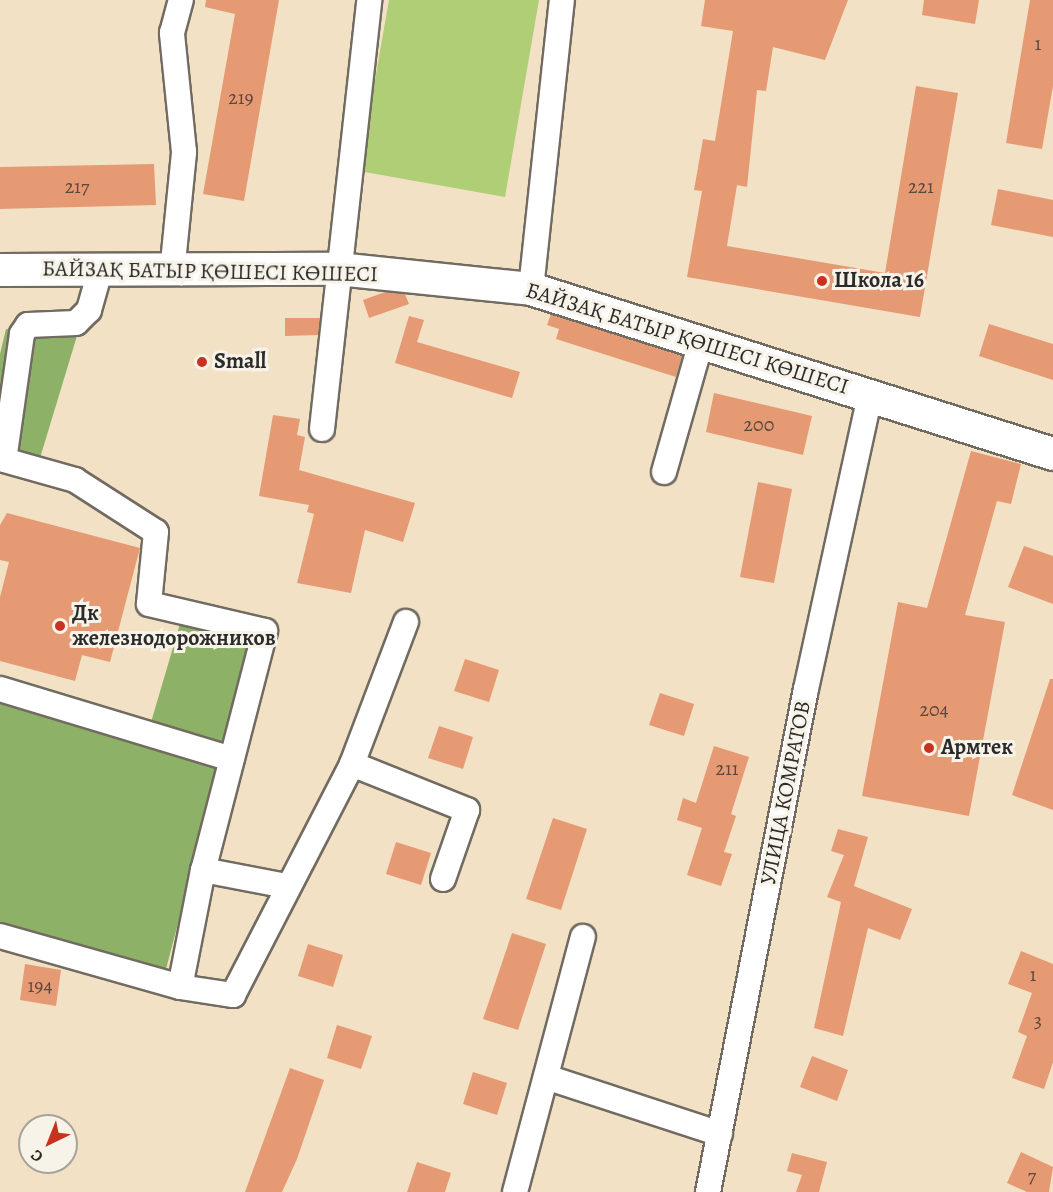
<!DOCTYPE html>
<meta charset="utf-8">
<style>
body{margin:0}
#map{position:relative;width:1053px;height:1192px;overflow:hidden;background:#f2e1c5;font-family:Alegreya,serif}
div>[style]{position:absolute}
.green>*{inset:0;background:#b0ce76}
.forest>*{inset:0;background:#8cb167}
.building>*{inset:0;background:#e59a74}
.roads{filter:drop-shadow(2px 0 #716b61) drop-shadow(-2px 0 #716b61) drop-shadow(0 2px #716b61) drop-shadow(0 -2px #716b61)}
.minor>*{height:24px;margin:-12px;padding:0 12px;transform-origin:12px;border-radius:12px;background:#fff}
.major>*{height:32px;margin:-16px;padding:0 16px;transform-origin:16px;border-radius:16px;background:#fff}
.dots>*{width:16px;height:16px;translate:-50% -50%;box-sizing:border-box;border:3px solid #f7f3e8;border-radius:50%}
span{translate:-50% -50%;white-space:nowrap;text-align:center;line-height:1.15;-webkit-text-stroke:6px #f7f3e8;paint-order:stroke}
.number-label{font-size:20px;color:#5a473d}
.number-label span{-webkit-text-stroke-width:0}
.street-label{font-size:22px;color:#2b2b2b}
.poi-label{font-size:22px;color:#2b2b2b;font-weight:700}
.left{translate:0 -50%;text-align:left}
.north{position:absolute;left:18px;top:1114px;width:60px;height:60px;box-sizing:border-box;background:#f7f3e8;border:2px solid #a5a39c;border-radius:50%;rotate:223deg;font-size:16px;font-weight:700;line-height:24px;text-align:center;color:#2b2b2b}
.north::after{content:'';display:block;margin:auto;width:21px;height:27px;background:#c8321e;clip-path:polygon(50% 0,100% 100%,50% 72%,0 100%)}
</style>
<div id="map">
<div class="green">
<div style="clip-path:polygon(389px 0,539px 0,505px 197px,359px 171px)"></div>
</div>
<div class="forest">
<div style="clip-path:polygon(80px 326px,33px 481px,0 471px,0 354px,6px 329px)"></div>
<div style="clip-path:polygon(182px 617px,253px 638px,165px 973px,0 926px,0 683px,149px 729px)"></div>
</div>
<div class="building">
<div style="clip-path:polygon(206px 0,279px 0,244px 201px,203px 194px,235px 14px,205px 7px)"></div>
<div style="clip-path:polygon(705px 0,848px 0,825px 60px,773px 47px,766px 91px,757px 90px,747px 187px,737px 185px,727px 246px,885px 273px,916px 86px,958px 93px,920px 317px,687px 277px,702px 191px,694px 190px,703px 139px,715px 141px,733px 31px,701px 26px)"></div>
<div style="clip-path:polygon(924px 0,979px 0,975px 24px,922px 15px)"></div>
<div style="clip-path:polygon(1030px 0,1053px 0,1053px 86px,1042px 149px,1006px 143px)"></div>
<div style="clip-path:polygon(154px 164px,156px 205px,0 209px,0 167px)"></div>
<div style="clip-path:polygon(998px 189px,1053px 200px,1053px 237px,991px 225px)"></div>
<div style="clip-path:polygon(385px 292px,405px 294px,409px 304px,369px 318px,363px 300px)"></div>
<div style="clip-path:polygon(551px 314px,682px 356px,676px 377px,556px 339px,559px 329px,547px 325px)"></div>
<div style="clip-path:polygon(409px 316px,424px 320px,417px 342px,520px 372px,512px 398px,395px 363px)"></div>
<div style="clip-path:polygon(285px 318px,320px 318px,318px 335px,285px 336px)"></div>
<div style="clip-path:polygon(989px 324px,1053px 344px,1053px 380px,979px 356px)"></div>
<div style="clip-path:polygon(714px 393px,812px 416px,803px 455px,706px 432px)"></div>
<div style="clip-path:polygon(273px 415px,300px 419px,297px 435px,305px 437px,299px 470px,415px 503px,403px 542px,365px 530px,351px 593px,297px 583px,314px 514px,307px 512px,309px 505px,259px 496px)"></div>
<div style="clip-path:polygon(971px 451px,1021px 464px,1011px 504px,997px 501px,965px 615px,1005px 622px,969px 816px,862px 796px,898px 602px,927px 608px)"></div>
<div style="clip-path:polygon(758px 482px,792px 489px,774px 583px,740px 577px)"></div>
<div style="clip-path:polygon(7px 513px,140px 548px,110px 662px,82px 655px,75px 681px,0 661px,0 597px,9px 562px,0 560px,0 525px)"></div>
<div style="clip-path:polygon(1024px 546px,1053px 556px,1053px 604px,1008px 587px)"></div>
<div style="clip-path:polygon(465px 659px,499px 670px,489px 702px,454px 691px)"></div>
<div style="clip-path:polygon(1050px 679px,1053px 679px,1053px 810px,1012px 795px)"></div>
<div style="clip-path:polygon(660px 693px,694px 704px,684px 736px,649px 725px)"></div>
<div style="clip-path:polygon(439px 726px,473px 737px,463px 769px,428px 758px)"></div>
<div style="clip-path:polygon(714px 746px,749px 757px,731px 814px,736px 816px,724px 852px,732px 854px,721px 886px,687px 875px,702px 828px,677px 820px,683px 798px,696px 803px)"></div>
<div style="clip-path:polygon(553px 818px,587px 829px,561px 910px,526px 899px)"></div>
<div style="clip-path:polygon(838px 829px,868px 837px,854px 886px,912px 909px,900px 940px,868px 928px,843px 1036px,814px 1028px,841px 902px,827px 897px,844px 855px,831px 851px)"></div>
<div style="clip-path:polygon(396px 842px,431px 853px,421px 885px,386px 874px)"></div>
<div style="clip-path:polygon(512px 933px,546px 944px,518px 1030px,483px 1019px)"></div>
<div style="clip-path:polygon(308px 944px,343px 955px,333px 987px,298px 976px)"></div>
<div style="clip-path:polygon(1021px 951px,1053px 964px,1053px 1062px,1044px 1089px,1012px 1078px,1027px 1036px,1018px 1032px,1032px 993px,1008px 984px)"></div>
<div style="clip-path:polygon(25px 964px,61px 970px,56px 1006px,20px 1000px)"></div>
<div style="clip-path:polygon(337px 1025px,372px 1036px,361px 1069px,327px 1058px)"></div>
<div style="clip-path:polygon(812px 1056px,848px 1070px,837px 1101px,800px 1087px)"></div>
<div style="clip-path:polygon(290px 1068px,324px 1080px,297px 1159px,282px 1192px,245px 1192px)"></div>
<div style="clip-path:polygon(473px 1072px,507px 1083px,497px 1115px,463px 1104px)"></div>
<div style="clip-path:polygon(1021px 1152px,1053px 1167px,1049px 1192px,1027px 1192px,1007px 1183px)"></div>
<div style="clip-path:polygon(792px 1153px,827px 1162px,819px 1192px,796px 1192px,802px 1175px,787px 1171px)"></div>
<div style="clip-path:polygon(417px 1162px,451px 1173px,445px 1192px,407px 1192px)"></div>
</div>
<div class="roads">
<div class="minor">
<div style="left:100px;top:271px;width:41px;rotate:105.8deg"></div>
<div style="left:89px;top:310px;width:18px;rotate:135deg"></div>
<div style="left:76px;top:323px;width:48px;rotate:177.6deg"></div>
<div style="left:28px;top:325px;width:11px;rotate:124deg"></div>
<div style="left:22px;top:334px;width:127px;rotate:98.1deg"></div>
<div style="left:4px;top:460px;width:74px;rotate:15.7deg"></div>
<div style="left:75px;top:480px;width:96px;rotate:32.7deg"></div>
<div style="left:156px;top:532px;width:72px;rotate:95.6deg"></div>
<div style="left:149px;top:604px;width:119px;rotate:13.1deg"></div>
<div style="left:265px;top:631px;width:247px;rotate:104.5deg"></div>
<div style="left:203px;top:870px;width:119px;rotate:101.1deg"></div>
<div style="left:172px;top:273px;width:122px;rotate:-84.3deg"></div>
<div style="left:184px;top:152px;width:120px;rotate:-95.8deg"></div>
<div style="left:172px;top:33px;width:34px;rotate:-75deg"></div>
<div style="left:531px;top:289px;width:291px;rotate:-83.9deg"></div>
<div style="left:322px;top:429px;width:432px;rotate:-83.7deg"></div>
<div style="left:664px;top:472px;width:135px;rotate:-74.1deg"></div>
<div style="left:0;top:689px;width:242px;rotate:16.8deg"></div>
<div style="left:352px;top:764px;width:124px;rotate:21.8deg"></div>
<div style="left:467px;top:810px;width:73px;rotate:109.2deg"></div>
<div style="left:203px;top:870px;width:85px;rotate:10.9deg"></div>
<div style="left:0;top:936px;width:187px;rotate:15.8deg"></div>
<div style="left:180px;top:987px;width:54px;rotate:8.6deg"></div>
<div style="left:233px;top:995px;width:260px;rotate:-62.7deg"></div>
<div style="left:352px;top:764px;width:152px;rotate:-69.2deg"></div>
<div style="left:546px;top:1077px;width:183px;rotate:18.1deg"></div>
<div style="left:515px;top:1192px;width:264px;rotate:-75.1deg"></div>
<div style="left:708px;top:1192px;width:512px;rotate:-78.98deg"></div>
<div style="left:806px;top:689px;width:301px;rotate:-77.7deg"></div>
</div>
<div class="major">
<div style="left:0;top:270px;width:338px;rotate:-0.2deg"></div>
<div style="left:338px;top:269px;width:194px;rotate:5.9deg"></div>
<div style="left:531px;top:289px;width:547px;rotate:17.54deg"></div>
</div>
</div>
<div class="dots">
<div style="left:822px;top:281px;background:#c8321e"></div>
<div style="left:202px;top:362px;background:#c8321e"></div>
<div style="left:60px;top:626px;background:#c8321e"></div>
<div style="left:929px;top:748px;background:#c8321e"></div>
</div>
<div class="number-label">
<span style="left:1038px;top:43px">1</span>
<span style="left:241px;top:97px">219</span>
<span style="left:77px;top:186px">217</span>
<span style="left:921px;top:186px">221</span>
<span style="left:759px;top:424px">200</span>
<span style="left:934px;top:709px">204</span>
<span style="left:727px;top:768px">211</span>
<span style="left:1033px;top:974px">1</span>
<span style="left:40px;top:985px">194</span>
<span style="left:1038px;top:1020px">3</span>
<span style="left:1032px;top:1175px">7</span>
</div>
<div class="street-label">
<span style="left:210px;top:272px;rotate:1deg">БАЙЗАҚ БАТЫР ҚӨШЕСІ КӨШЕСІ</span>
<span style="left:687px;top:339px;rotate:17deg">БАЙЗАҚ БАТЫР ҚӨШЕСІ КӨШЕСІ</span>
<span style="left:786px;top:793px;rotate:-79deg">УЛИЦА КОМРАТОВ</span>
</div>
<div class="poi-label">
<span class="left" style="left:834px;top:281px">Школа 16</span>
<span class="left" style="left:214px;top:362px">Small</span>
<span class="left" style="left:72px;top:626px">Дк<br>железнодорожников</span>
<span class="left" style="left:941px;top:748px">Армтек</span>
</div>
<div class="north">С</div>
</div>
